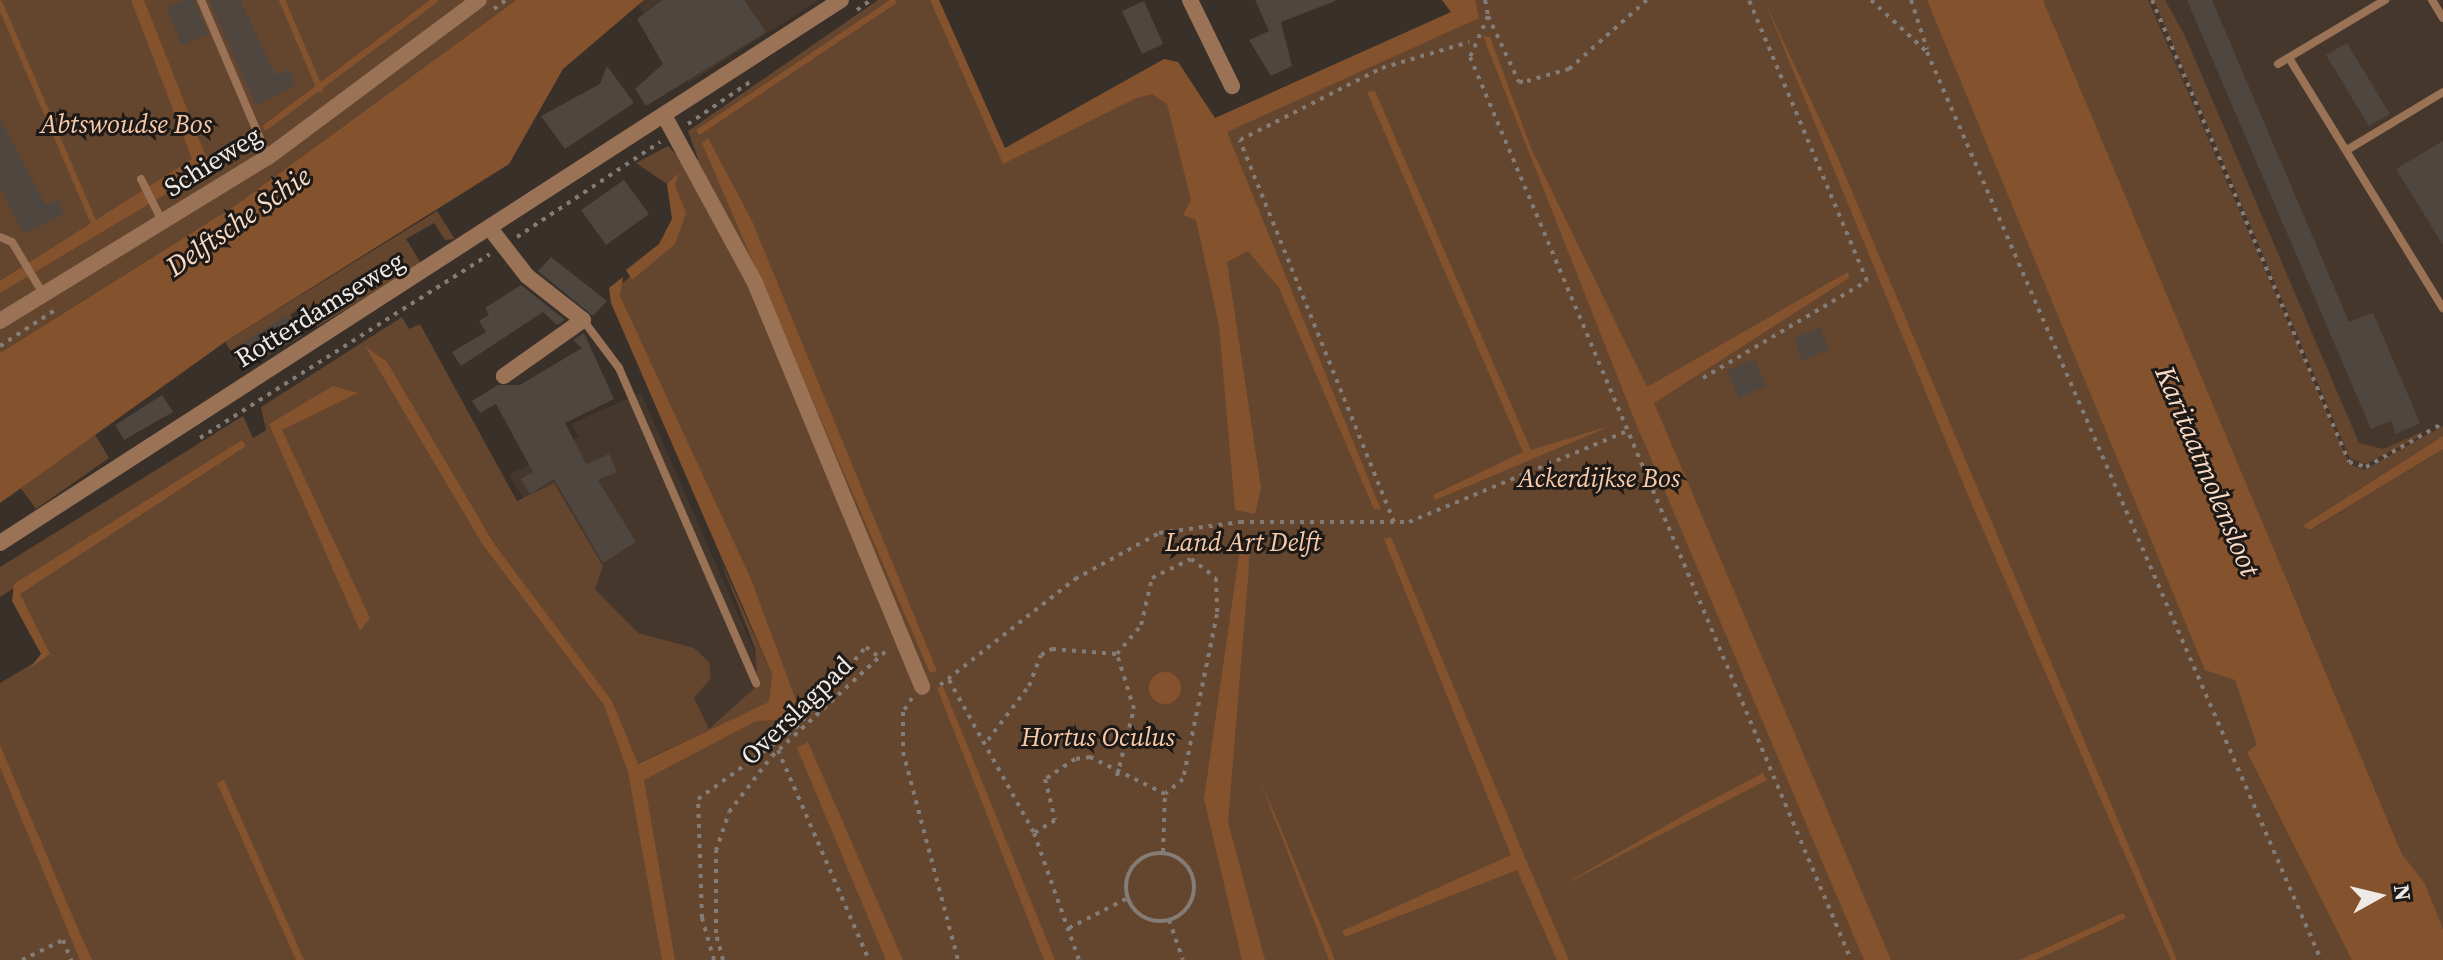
<!DOCTYPE html>
<style>
body{margin:0}
#map{position:relative;width:2443px;height:960px;overflow:hidden;background:#393029;font-family:"Source Serif 4",serif}
div>[style]{position:absolute}
.built>*{inset:0;background:#46372d}
.green>*{inset:0;background:#64452e}
.water>*{inset:0;background:#84532e}
.round{border-radius:50%}
.stream>*{height:6px;margin:-3px;padding:0 3px;transform-origin:3px;border-radius:3px;background:#84532e}
.building>*{inset:0;background:#4f463f}
.path>*{height:4px;margin-top:-2px;transform-origin:0;background:repeating-linear-gradient(90deg,#847c76 0 4px,transparent 0 10px)}
.path>.ring{margin:-2px;padding:0;box-sizing:content-box;background:none;border:4px solid #847c76;border-radius:50%}
.service>*{height:8px;margin:-4px;padding:0 4px;transform-origin:4px;border-radius:4px;background:#9a7256}
.minor>*{height:16px;margin:-8px;padding:0 8px;transform-origin:8px;border-radius:8px;background:#9a7256}
.tertiary>*{height:16px;margin:-8px;padding:0 8px;transform-origin:8px;border-radius:8px;background:#9a7256}
span{translate:-50% -50%;white-space:nowrap;text-align:center;line-height:1.15;-webkit-text-stroke:6px #1d1916;paint-order:stroke}
.park-label{font-size:26px;color:#f8caaa;font-style:italic}
.street-label{font-size:26px;color:#f0eae6}
.water-label{font-size:28px;color:#fadbc6;font-style:italic}
.north{position:absolute;left:2339px;top:856px;width:80px;height:80px;-webkit-text-stroke:6px #1d1916;paint-order:stroke;rotate:82deg;font-size:22px;font-weight:700;line-height:32px;text-align:center;color:#f0eae6}
.north::after{content:'';display:block;margin:auto;width:28px;height:36px;background:#f0eae6;clip-path:polygon(50% 0,100% 100%,50% 72%,0 100%)}
</style>
<div id="map">
<div class="built">
<div style="clip-path:polygon(644px 0,819px 0,689px 83px,638px 4px)"></div>
<div style="clip-path:polygon(2006px 0,2443px 0,2443px 480px,2258px 595px)"></div>
<div style="clip-path:polygon(641px 393px,769px 685px,750px 704px,677px 745px,509px 475px,579px 437px,571px 424px)"></div>
</div>
<div class="green">
<div style="clip-path:polygon(0 0,516px 0,236px 205px,0 353px)"></div>
<div style="clip-path:polygon(878px 0,934px 0,1004px 155px,1163px 80px,1200px 128px,1470px 13px,1465px 0,1948px 0,2361px 960px,0 960px,0 683px,44px 657px,16px 588px,244px 443px,0 597px,0 567px,243px 416px,253px 438px,266px 430px,261px 407px,402px 317px,409px 329px,420px 324px,517px 501px,554px 483px,603px 566px,595px 589px,638px 633px,694px 648px,709px 662px,711px 678px,694px 698px,709px 729px,758px 685px,755px 648px,719px 557px,772px 674px,770px 702px,637px 764px,612px 701px,493px 542px,381px 361px,488px 545px,607px 703px,637px 772px,784px 703px,615px 289px,659px 253px,678px 217px,671px 184px,679px 174px,667px 184px,636px 163px,668px 146px,689px 168px,698px 159px,688px 131px)"></div>
<div style="clip-path:polygon(2043px 0,2148px 0,2349px 464px,2364px 470px,2443px 426px,2443px 436px,2302px 526px,2311px 530px,2443px 449px,2443px 929px,2402px 854px)"></div>
<div style="clip-path:polygon(2154px 0,2165px 0,2185px 36px,2359px 443px,2383px 449px,2424px 431px,2417px 438px,2365px 464px,2350px 458px)"></div>
<div style="clip-path:polygon(437px 211px,455px 239px,445px 240px,434px 223px,406px 239px,421px 263px,317px 327px,304px 305px,290px 315px,302px 336px,243px 369px,225px 342px)"></div>
<div style="clip-path:polygon(94px 433px,109px 458px,36px 509px,19px 486px)"></div>
</div>
<div class="water">
<div style="clip-path:polygon(131px 0,144px 0,206px 157px,254px 131px,256px 140px,0 293px,0 281px,192px 159px)"></div>
<div style="clip-path:polygon(516px 0,644px 0,563px 69px,509px 164px,225px 342px,0 503px,0 353px,236px 205px)"></div>
<div style="clip-path:polygon(930px 0,939px 0,1005px 148px,1164px 59px,1178px 62px,1215px 118px,1451px 12px,1442px 0,1475px 0,1479px 18px,1227px 132px,1381px 510px,1374px 509px,1279px 288px,1248px 251px,1227px 262px,1261px 488px,1255px 514px,1235px 510px,1219px 325px,1196px 220px,1183px 215px,1191px 200px,1167px 104px,1152px 94px,1137px 98px,1003px 164px)"></div>
<div style="clip-path:polygon(1764px 0,1837px 156px,2177px 960px,2171px 960px,1970px 500px)"></div>
<div style="clip-path:polygon(1927px 0,2043px 0,2402px 854px,2425px 884px,2443px 929px,2443px 960px,2352px 960px,2247px 752px,2257px 745px,2235px 680px,2205px 670px)"></div>
<div style="clip-path:polygon(1483px 36px,1490px 37px,1531px 148px,1647px 387px,1848px 272px,1849px 278px,1654px 403px,1891px 960px,1864px 960px,1635px 421px)"></div>
<div style="clip-path:polygon(1375px 91px,1531px 450px,1613px 425px,1435px 500px,1433px 495px,1523px 452px,1367px 92px)"></div>
<div style="clip-path:polygon(708px 138px,752px 221px,937px 671px,930px 673px,702px 143px)"></div>
<div style="clip-path:polygon(679px 173px,675px 185px,686px 213px,675px 244px,632px 280px,626px 270px,659px 244px,672px 219px,667px 184px)"></div>
<div style="clip-path:polygon(623px 277px,620px 296px,751px 579px,798px 706px,790px 719px,756px 721px,644px 780px,675px 960px,662px 960px,628px 772px,604px 705px,483px 545px,365px 346px,387px 362px,493px 542px,612px 701px,638px 764px,769px 702px,772px 674px,611px 303px,609px 288px)"></div>
<div style="clip-path:polygon(333px 386px,358px 393px,282px 430px,370px 618px,360px 631px,269px 424px)"></div>
<div style="clip-path:polygon(2443px 436px,2443px 449px,2310px 530px,2302px 526px)"></div>
<div style="clip-path:polygon(242px 440px,246px 446px,20px 594px,50px 654px,29px 669px,41px 654px,12px 601px,14px 584px)"></div>
<div style="clip-path:polygon(1242px 534px,1250px 541px,1249px 566px,1228px 822px,1265px 960px,1242px 960px,1204px 799px)"></div>
<div style="clip-path:polygon(1391px 537px,1524px 855px,1569px 960px,1557px 960px,1517px 870px,1345px 937px,1342px 931px,1511px 855px,1384px 539px)"></div>
<div class="round" style="left:1149px;top:672px;width:32px;height:32px"></div>
<div style="clip-path:polygon(943px 686px,1055px 960px,1044px 960px,937px 688px)"></div>
<div style="clip-path:polygon(808px 742px,903px 960px,886px 960px,797px 748px)"></div>
<div style="clip-path:polygon(0 745px,75px 922px,92px 960px,80px 960px,0 767px)"></div>
<div style="clip-path:polygon(1763px 773px,1767px 780px,1561px 886px,1691px 811px)"></div>
<div style="clip-path:polygon(1259px 778px,1279px 824px,1335px 960px,1329px 960px)"></div>
<div style="clip-path:polygon(224px 780px,304px 960px,296px 960px,217px 783px)"></div>
<div style="clip-path:polygon(2123px 913px,2126px 918px,2036px 960px,2020px 960px)"></div>
</div>
<div class="stream">
<div style="left:282px;top:0;width:97px;rotate:66.9deg"></div>
<div style="left:0;top:4px;width:244px;rotate:66.8deg"></div>
<div style="left:266px;top:127px;width:211px;rotate:-36.9deg"></div>
<div style="left:700px;top:131px;width:232px;rotate:-33.8deg"></div>
</div>
<div class="building">
<div style="clip-path:polygon(183px 0,194px 0,208px 34px,182px 45px,166px 8px)"></div>
<div style="clip-path:polygon(209px 0,240px 0,276px 75px,289px 69px,296px 85px,256px 105px)"></div>
<div style="clip-path:polygon(663px 0,744px 0,766px 32px,646px 106px,635px 89px,663px 64px,637px 19px)"></div>
<div style="clip-path:polygon(1255px 0,1335px 0,1335px 1px,1281px 22px,1292px 66px,1271px 76px,1249px 40px,1269px 31px)"></div>
<div style="clip-path:polygon(2187px 0,2212px 0,2349px 322px,2373px 313px,2420px 423px,2396px 434px,2391px 421px,2371px 429px)"></div>
<div style="clip-path:polygon(1144px 1px,1163px 44px,1142px 54px,1122px 11px)"></div>
<div style="clip-path:polygon(2347px 43px,2390px 114px,2369px 126px,2326px 55px)"></div>
<div style="clip-path:polygon(607px 66px,634px 103px,565px 149px,541px 116px,600px 84px)"></div>
<div style="clip-path:polygon(0 119px,46px 205px,58px 200px,64px 214px,24px 234px,0 187px)"></div>
<div style="clip-path:polygon(2443px 141px,2443px 245px,2396px 169px)"></div>
<div style="clip-path:polygon(624px 180px,649px 214px,606px 245px,581px 210px)"></div>
<div style="clip-path:polygon(551px 257px,607px 301px,593px 316px,538px 271px)"></div>
<div style="clip-path:polygon(521px 285px,565px 320px,557px 325px,543px 312px,461px 366px,452px 352px,486px 332px,479px 321px,489px 315px,485px 308px)"></div>
<div style="clip-path:polygon(287px 315px,296px 330px,251px 362px,240px 345px)"></div>
<div style="clip-path:polygon(1820px 327px,1829px 349px,1803px 361px,1794px 339px)"></div>
<div style="clip-path:polygon(584px 333px,614px 399px,565px 423px,586px 464px,609px 454px,617px 472px,598px 480px,636px 542px,603px 563px,554px 479px,530px 494px,521px 479px,533px 472px,496px 404px,480px 413px,472px 401px,498px 385px,520px 385px,582px 348px,573px 340px)"></div>
<div style="clip-path:polygon(1755px 359px,1766px 386px,1739px 398px,1727px 371px)"></div>
<div style="clip-path:polygon(162px 395px,173px 412px,124px 440px,115px 425px)"></div>
</div>
<div class="path">
<div style="left:1485px;top:0;width:16px;rotate:79deg"></div>
<div style="left:1488px;top:16px;width:45px;rotate:113.7deg"></div>
<div style="left:1470px;top:57px;width:980px;rotate:67.12deg"></div>
<div style="left:1871px;top:0;width:76px;rotate:42.9deg"></div>
<div style="left:1927px;top:52px;width:990px;rotate:66.54deg"></div>
<div style="left:1911px;top:0;width:52px;rotate:71.9deg"></div>
<div style="left:2152px;top:0;width:502px;rotate:66.91deg"></div>
<div style="left:2349px;top:462px;width:18px;rotate:16deg"></div>
<div style="left:2366px;top:467px;width:89px;rotate:-29.7deg"></div>
<div style="left:494px;top:9px;width:15px;rotate:-37deg"></div>
<div style="left:857px;top:10px;width:17px;rotate:-36deg"></div>
<div style="left:1488px;top:16px;width:73px;rotate:64.8deg"></div>
<div style="left:1519px;top:82px;width:8px;rotate:-7deg"></div>
<div style="left:1527px;top:81px;width:44px;rotate:-15.9deg"></div>
<div style="left:1569px;top:69px;width:104px;rotate:-41.5deg"></div>
<div style="left:688px;top:124px;width:75px;rotate:-34.1deg"></div>
<div style="left:517px;top:237px;width:172px;rotate:-33.6deg"></div>
<div style="left:0;top:346px;width:66px;rotate:-33.2deg"></div>
<div style="left:1703px;top:378px;width:191px;rotate:-30.6deg"></div>
<div style="left:1867px;top:281px;width:305px;rotate:-112.8deg"></div>
<div style="left:200px;top:438px;width:343px;rotate:-32.4deg"></div>
<div style="left:1394px;top:522px;width:412px;rotate:-112deg"></div>
<div style="left:1240px;top:140px;width:159px;rotate:-26.9deg"></div>
<div style="left:1382px;top:68px;width:91px;rotate:-16.6deg"></div>
<div style="left:949px;top:680px;width:175px;rotate:60.9deg"></div>
<div style="left:1034px;top:833px;width:135px;rotate:70.5deg"></div>
<div style="left:940px;top:685px;width:172px;rotate:-38.1deg"></div>
<div style="left:1075px;top:579px;width:96px;rotate:-28.7deg"></div>
<div style="left:1159px;top:533px;width:82px;rotate:-7.7deg"></div>
<div style="left:1240px;top:522px;width:169px"></div>
<div style="left:1409px;top:522px;width:237px;rotate:-22.6deg"></div>
<div style="left:912px;top:698px;width:17px;rotate:123deg"></div>
<div style="left:903px;top:712px;width:40px;rotate:90deg"></div>
<div style="left:903px;top:752px;width:215px;rotate:75.2deg"></div>
<div style="left:988px;top:740px;width:68px;rotate:-52.8deg"></div>
<div style="left:1029px;top:686px;width:33px;rotate:-69deg"></div>
<div style="left:1041px;top:655px;width:13px;rotate:-29deg"></div>
<div style="left:1052px;top:649px;width:65px;rotate:4.4deg"></div>
<div style="left:1117px;top:654px;width:38px;rotate:-50deg"></div>
<div style="left:1141px;top:625px;width:48px;rotate:-76.8deg"></div>
<div style="left:1152px;top:578px;width:43px;rotate:-26deg"></div>
<div style="left:1191px;top:559px;width:31px;rotate:37deg"></div>
<div style="left:1216px;top:578px;width:36px;rotate:88deg"></div>
<div style="left:1217px;top:614px;width:168px;rotate:101.6deg"></div>
<div style="left:1183px;top:779px;width:23px;rotate:140deg"></div>
<div style="left:1165px;top:794px;width:84px;rotate:-153.7deg"></div>
<div style="left:1090px;top:757px;width:15px;rotate:172deg"></div>
<div style="left:1075px;top:759px;width:36px;rotate:146deg"></div>
<div style="left:1045px;top:779px;width:42px;rotate:76.3deg"></div>
<div style="left:1055px;top:820px;width:25px;rotate:148deg"></div>
<div style="left:778px;top:750px;width:229px;rotate:66.6deg"></div>
<div style="left:1117px;top:776px;width:69px;rotate:-75.8deg"></div>
<div style="left:1134px;top:709px;width:58px;rotate:-107.2deg"></div>
<div style="left:1163px;top:852px;width:57px;rotate:-88deg"></div>
<div class="ring" style="left:1126px;top:853px;width:64px;height:64px"></div>
<div style="left:1169px;top:920px;width:42px;rotate:70.7deg"></div>
<div style="left:1069px;top:928px;width:66px;rotate:-27deg"></div>
<div style="left:22px;top:960px;width:46px;rotate:-26deg"></div>
<div style="left:63px;top:940px;width:22px;rotate:68deg"></div>
<div style="left:714px;top:960px;width:44px;rotate:-105.9deg"></div>
<div style="left:702px;top:918px;width:119px;rotate:-91.9deg"></div>
<div style="left:698px;top:799px;width:121px;rotate:-35.9deg"></div>
<div style="left:796px;top:728px;width:107px;rotate:-49.2deg"></div>
<div style="left:866px;top:647px;width:16px;rotate:38deg"></div>
<div style="left:723px;top:960px;width:28px;rotate:-105deg"></div>
<div style="left:716px;top:933px;width:82px;rotate:-90deg"></div>
<div style="left:716px;top:851px;width:41px;rotate:-71.6deg"></div>
<div style="left:729px;top:812px;width:71px;rotate:-52.5deg"></div>
<div style="left:772px;top:756px;width:159px;rotate:-42.7deg"></div>
</div>
<div class="service">
<div style="left:201px;top:0;width:171px;rotate:66.9deg"></div>
<div style="left:2432px;top:0;width:21px;rotate:59deg"></div>
<div style="left:2289px;top:58px;width:294px;rotate:58.4deg"></div>
<div style="left:2278px;top:64px;width:125px;rotate:-30.9deg"></div>
<div style="left:2347px;top:150px;width:112px;rotate:-31.1deg"></div>
<div style="left:141px;top:179px;width:47px;rotate:63.4deg"></div>
<div style="left:0;top:237px;width:13px;rotate:23deg"></div>
<div style="left:12px;top:242px;width:58px;rotate:59deg"></div>
<div style="left:583px;top:320px;width:60px;rotate:53.1deg"></div>
<div style="left:619px;top:368px;width:344px;rotate:66.5deg"></div>
</div>
<div class="minor">
<div style="left:1190px;top:0;width:96px;rotate:64deg"></div>
<div style="left:665px;top:117px;width:189px;rotate:61.5deg"></div>
<div style="left:755px;top:283px;width:437px;rotate:67.5deg"></div>
<div style="left:492px;top:231px;width:57px;rotate:52.1deg"></div>
<div style="left:527px;top:276px;width:71px;rotate:38.2deg"></div>
<div style="left:583px;top:320px;width:97px;rotate:144.7deg"></div>
<div style="left:0;top:321px;width:314px;rotate:-31.5deg"></div>
<div style="left:268px;top:157px;width:263px;rotate:-36.7deg"></div>
</div>
<div class="tertiary">
<div style="left:0;top:543px;width:1001px;rotate:-32.85deg"></div>
</div>
<div class="park-label">
<span style="left:126px;top:125px">Abtswoudse Bos</span>
<span style="left:1599px;top:479px">Ackerdijkse Bos</span>
<span style="left:1243px;top:543px">Land Art Delft</span>
<span style="left:1098px;top:738px">Hortus Oculus</span>
</div>
<div class="street-label">
<span style="left:213px;top:162px;rotate:-32deg">Schieweg</span>
<span style="left:320px;top:310px;rotate:-32deg">Rotterdamseweg</span>
<span style="left:797px;top:711px;rotate:-44deg">Overslagpad</span>
</div>
<div class="water-label">
<span style="left:238px;top:221px;rotate:-35deg">Delftsche Schie</span>
<span style="left:2208px;top:471px;rotate:67deg">Karitaatmolensloot</span>
</div>
<div class="north">N</div>
</div>
